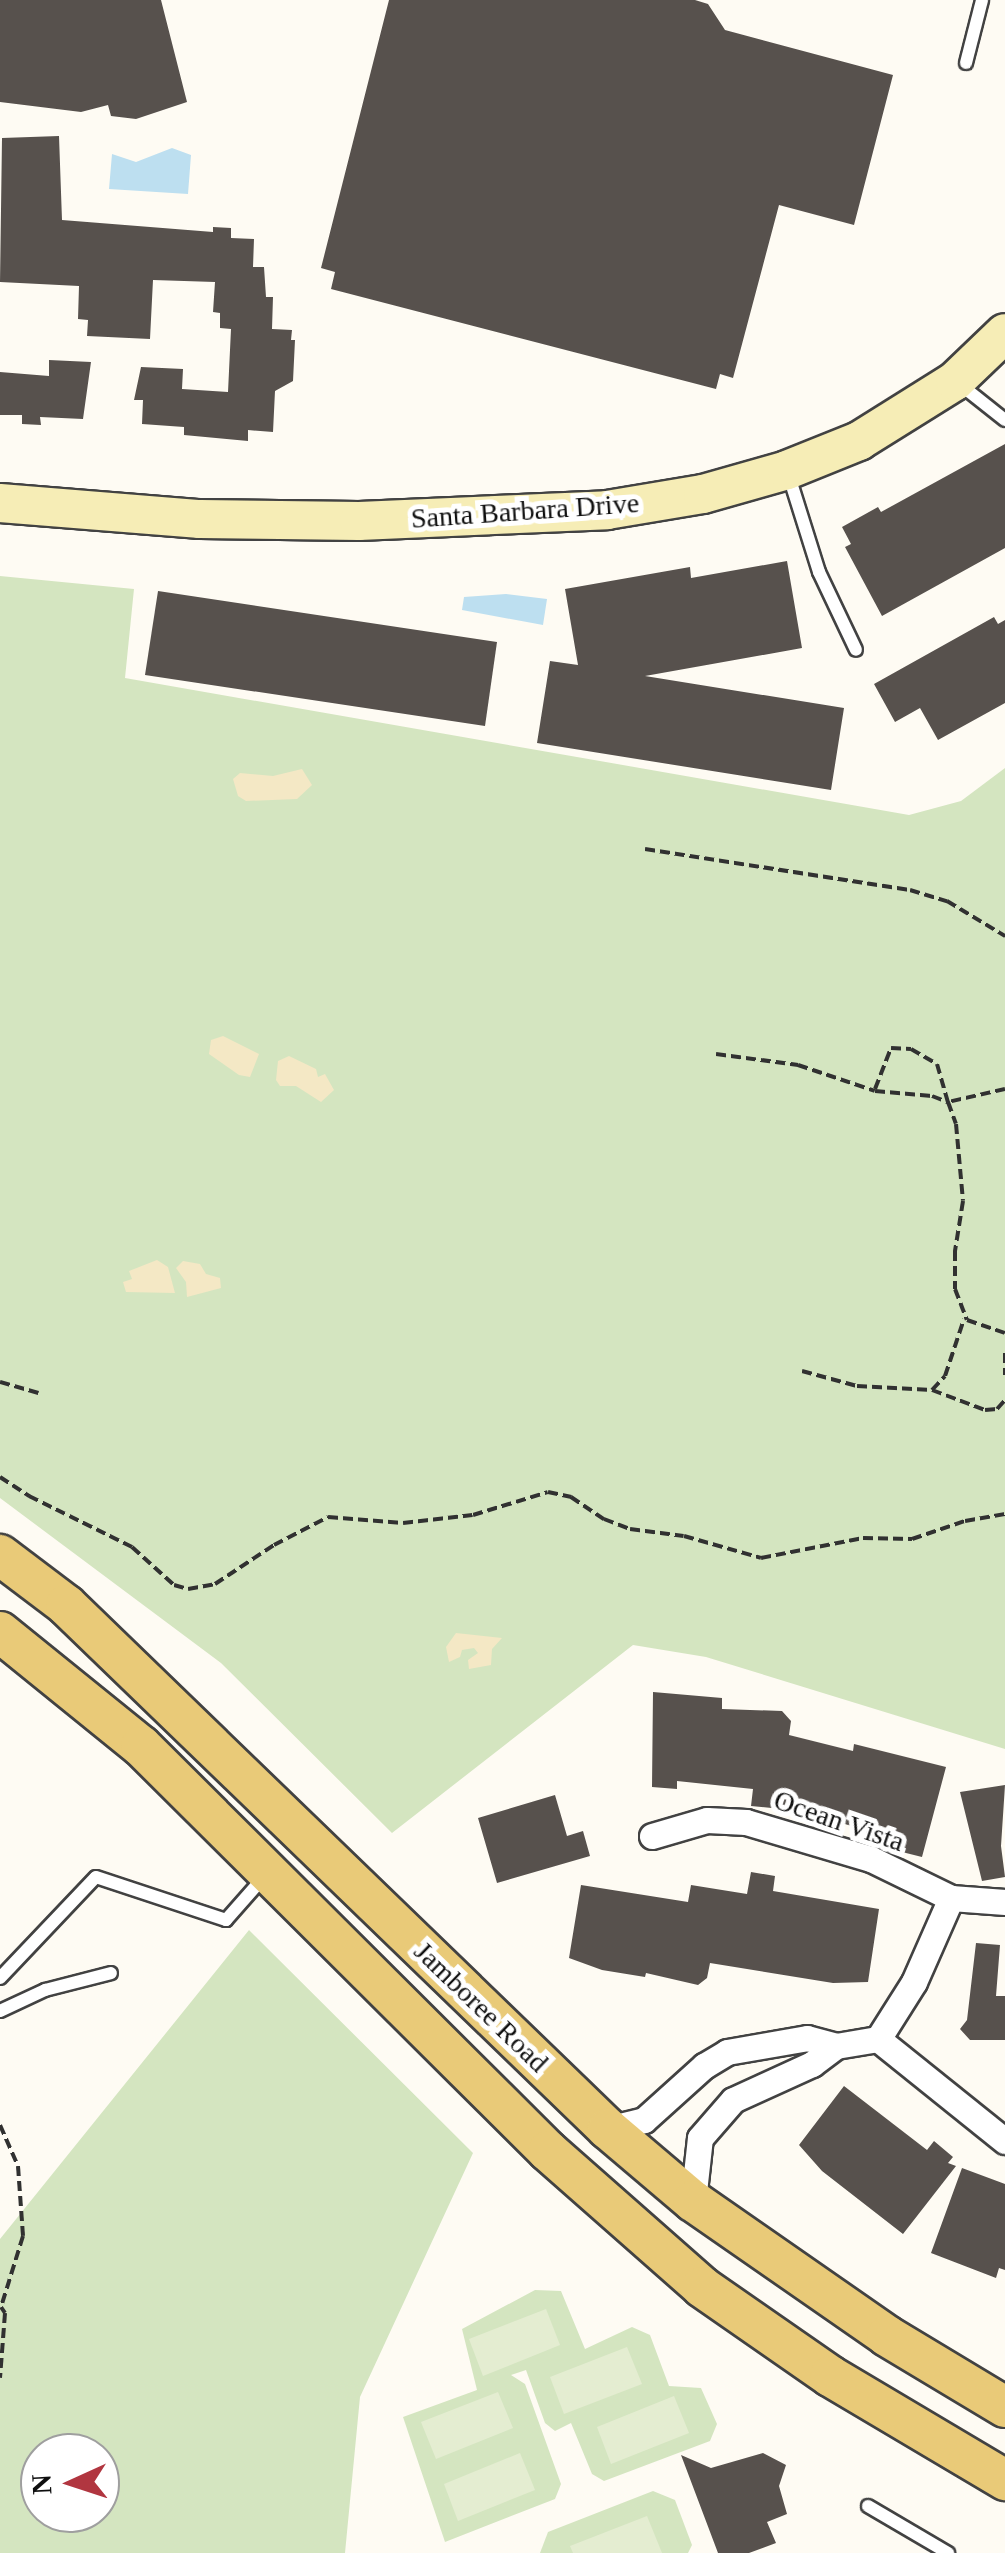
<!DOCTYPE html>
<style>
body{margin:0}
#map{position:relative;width:1005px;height:2553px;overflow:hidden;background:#fefbf3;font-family:"Times New Roman",serif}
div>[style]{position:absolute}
.green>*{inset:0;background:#d4e5c0}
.sand>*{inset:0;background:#f4e8c5}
.pitch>*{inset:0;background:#e4edd1}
.water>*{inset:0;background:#bddff0}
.building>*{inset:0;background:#57514d}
.path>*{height:4px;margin-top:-2px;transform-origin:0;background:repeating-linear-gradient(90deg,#313131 0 10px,transparent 0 15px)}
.roads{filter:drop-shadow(2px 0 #424242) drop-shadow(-2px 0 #424242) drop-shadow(0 2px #424242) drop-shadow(0 -2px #424242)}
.lane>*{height:12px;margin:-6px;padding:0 6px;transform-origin:6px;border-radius:6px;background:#fff}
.street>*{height:25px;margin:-12.5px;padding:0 12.5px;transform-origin:12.5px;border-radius:12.5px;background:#fff}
.secondary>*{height:38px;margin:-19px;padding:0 19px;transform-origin:19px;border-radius:19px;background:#f6edb6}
.primary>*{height:40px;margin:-20px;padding:0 20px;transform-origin:20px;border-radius:20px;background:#e9ca78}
span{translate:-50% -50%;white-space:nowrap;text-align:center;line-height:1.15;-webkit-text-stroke:10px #fff;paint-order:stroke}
.street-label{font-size:28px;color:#0f0f0f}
.north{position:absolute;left:20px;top:2433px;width:100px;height:100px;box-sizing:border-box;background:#fff;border:2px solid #9f9f9f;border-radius:50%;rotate:267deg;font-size:28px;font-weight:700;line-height:40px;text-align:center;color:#0f0f0f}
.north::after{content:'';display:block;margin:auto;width:35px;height:45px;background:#b13640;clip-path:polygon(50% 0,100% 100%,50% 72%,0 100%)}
</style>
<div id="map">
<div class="green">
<div style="clip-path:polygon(0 576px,134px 589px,125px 678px,909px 815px,961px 801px,1005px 768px,1005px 1749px,706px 1657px,633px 1645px,392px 1833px,221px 1663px,0 1498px)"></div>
<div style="clip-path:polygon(evenodd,249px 1930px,473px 2153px,360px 2397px,345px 2553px,0 2553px,0 2239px,249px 1930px,40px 2453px,100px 2453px,100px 2513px,40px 2513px,40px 2453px)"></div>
<div style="clip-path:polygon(535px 2290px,561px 2291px,585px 2349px,632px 2327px,650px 2335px,669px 2386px,701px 2388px,717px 2424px,710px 2441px,604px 2481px,592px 2474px,571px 2423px,555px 2431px,545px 2423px,526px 2370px,511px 2375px,525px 2384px,561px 2484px,555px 2499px,445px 2542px,403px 2417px,477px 2390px,462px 2329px)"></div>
<div style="clip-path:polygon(653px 2491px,675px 2500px,692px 2545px,688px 2553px,540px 2553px,548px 2532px)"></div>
</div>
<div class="sand">
<div style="clip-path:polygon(302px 769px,312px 785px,297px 799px,246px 801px,238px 796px,233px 779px,240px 773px,273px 776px)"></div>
<div style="clip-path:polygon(223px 1036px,259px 1054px,250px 1077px,239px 1075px,209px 1054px,211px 1040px)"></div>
<div style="clip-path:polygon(289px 1056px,316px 1069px,318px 1077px,325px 1074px,334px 1090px,321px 1102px,296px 1086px,280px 1086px,276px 1080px,278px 1061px)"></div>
<div style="clip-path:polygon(157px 1260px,168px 1267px,175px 1293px,126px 1292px,123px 1282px,132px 1279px,129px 1271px)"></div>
<div style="clip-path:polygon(183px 1261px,200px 1264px,206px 1274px,220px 1278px,221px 1288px,187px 1297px,186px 1282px,176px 1268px)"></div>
<div style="clip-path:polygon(456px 1633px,502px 1638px,492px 1649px,491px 1665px,469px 1669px,468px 1660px,478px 1653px,474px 1648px,462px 1650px,460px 1657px,449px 1662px,446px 1647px)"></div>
</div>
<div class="pitch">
<div style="clip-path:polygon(546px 2309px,560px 2345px,483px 2376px,469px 2339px)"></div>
<div style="clip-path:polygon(627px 2347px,642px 2384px,564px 2414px,550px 2377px)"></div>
<div style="clip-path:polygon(498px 2392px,513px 2428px,436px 2459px,421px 2422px)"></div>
<div style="clip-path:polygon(674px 2396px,689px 2433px,611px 2464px,597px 2427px)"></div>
<div style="clip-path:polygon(520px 2453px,535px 2490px,458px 2521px,444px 2484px)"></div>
<div style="clip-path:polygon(647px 2516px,662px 2553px,573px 2553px,570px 2546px)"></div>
</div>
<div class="water">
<div style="clip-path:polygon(172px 148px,191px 155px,188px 194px,109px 189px,112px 154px,136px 162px)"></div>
<div style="clip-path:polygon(506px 594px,547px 599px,543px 625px,462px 610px,464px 597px)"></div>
</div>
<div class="building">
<div style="clip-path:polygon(0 0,161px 0,187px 102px,136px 119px,111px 116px,108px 105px,81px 112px,0 102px)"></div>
<div style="clip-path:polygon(389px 0,695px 0,708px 4px,725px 30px,893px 75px,854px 225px,779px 205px,733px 378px,720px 374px,716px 389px,331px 289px,335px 272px,321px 268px)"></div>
<div style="clip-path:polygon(59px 136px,62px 220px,213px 232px,213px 227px,231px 228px,231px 238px,254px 239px,253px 267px,264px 267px,266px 297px,273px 297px,272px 329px,292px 330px,291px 340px,295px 340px,293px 381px,275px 391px,273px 432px,248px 430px,248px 441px,184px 435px,184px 427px,142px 424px,143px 400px,134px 400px,141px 367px,183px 369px,182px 389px,228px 392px,231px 329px,220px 328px,220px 313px,213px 312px,215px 282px,153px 280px,150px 339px,87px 336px,88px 320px,78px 319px,79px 286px,0 282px,2px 138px)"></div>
<div style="clip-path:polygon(49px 360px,91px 362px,83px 419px,40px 417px,41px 425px,22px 424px,22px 415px,0 415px,0 372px,49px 376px)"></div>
<div style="clip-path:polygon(1005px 444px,1005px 548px,882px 616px,845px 547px,851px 544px,842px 527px,878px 507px,881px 512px)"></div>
<div style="clip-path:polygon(787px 561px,802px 648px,645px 676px,844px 708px,831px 790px,537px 743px,550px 661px,578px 665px,565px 589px,690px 567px,691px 578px)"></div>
<div style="clip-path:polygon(158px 591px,497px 642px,485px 726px,145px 675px)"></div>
<div style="clip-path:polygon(994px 617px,998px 624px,1005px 620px,1005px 703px,938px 740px,920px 708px,895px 722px,874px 684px)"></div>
<div style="clip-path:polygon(653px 1692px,722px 1698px,722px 1709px,782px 1711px,791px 1721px,789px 1735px,853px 1751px,854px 1744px,946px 1767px,922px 1857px,898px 1851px,900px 1845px,863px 1836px,865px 1830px,801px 1811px,751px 1806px,753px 1789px,677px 1781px,677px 1789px,652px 1787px)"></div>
<div style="clip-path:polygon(1005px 1785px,1001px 1846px,1005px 1877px,982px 1881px,960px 1792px)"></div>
<div style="clip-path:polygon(555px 1795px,567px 1836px,583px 1831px,590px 1856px,497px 1883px,478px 1818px)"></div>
<div style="clip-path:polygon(751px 1872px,775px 1876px,773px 1891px,879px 1909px,868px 1982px,833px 1983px,710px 1963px,707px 1978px,698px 1985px,646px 1973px,645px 1977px,602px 1970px,569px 1958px,581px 1885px,688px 1902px,691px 1885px,747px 1894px)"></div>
<div style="clip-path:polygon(976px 1943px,1000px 1945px,996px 1996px,1005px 1996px,1005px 2040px,970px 2040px,960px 2029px,967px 2020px)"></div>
<div style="clip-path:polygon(844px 2086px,927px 2150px,934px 2141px,953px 2157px,948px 2163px,956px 2166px,903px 2234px,822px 2171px,799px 2145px)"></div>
<div style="clip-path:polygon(962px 2168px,1005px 2184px,1005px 2270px,999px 2268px,996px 2278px,931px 2253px)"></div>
<div style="clip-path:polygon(763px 2453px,786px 2465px,779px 2486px,787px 2514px,767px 2522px,776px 2543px,749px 2553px,718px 2553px,681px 2455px,711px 2468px)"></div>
</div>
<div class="path">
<div style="left:645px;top:849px;width:268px;rotate:8.8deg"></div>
<div style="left:910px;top:890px;width:39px;rotate:17deg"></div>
<div style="left:947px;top:901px;width:68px;rotate:31.1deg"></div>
<div style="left:716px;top:1054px;width:83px;rotate:7.6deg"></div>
<div style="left:798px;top:1065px;width:81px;rotate:18.7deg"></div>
<div style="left:875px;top:1091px;width:57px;rotate:5deg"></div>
<div style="left:932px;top:1096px;width:17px;rotate:21deg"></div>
<div style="left:875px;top:1089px;width:44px;rotate:-68.7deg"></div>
<div style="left:891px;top:1048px;width:20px;rotate:3deg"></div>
<div style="left:911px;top:1049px;width:30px;rotate:30deg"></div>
<div style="left:937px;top:1064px;width:40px;rotate:74deg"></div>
<div style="left:1005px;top:1089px;width:58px;rotate:167.2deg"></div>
<div style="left:948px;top:1102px;width:23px;rotate:70deg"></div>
<div style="left:956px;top:1124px;width:77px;rotate:84.8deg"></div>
<div style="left:963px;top:1201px;width:51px;rotate:99.1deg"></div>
<div style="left:955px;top:1251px;width:38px;rotate:90deg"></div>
<div style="left:955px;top:1289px;width:33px;rotate:69deg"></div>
<div style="left:967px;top:1320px;width:40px;rotate:18.9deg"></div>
<div style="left:1005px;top:1353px;width:22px;rotate:90deg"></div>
<div style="left:802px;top:1371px;width:57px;rotate:15.3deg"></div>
<div style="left:857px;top:1386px;width:75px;rotate:3.1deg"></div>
<div style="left:932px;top:1390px;width:57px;rotate:20.7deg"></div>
<div style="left:985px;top:1410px;width:12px;rotate:-5deg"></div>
<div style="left:997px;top:1409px;width:12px;rotate:-48deg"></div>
<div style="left:0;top:1382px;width:40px;rotate:16deg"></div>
<div style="left:932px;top:1390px;width:19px;rotate:-47deg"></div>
<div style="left:945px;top:1376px;width:60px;rotate:-71.6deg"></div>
<div style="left:0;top:1477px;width:35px;rotate:33deg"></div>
<div style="left:29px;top:1496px;width:115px;rotate:26.3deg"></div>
<div style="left:132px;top:1547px;width:57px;rotate:42.1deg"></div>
<div style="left:174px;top:1585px;width:15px;rotate:16deg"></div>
<div style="left:188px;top:1589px;width:27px;rotate:-10deg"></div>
<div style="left:215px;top:1584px;width:71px;rotate:-33.5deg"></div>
<div style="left:274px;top:1545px;width:61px;rotate:-27.4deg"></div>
<div style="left:328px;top:1517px;width:75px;rotate:4.6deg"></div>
<div style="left:403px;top:1523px;width:70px;rotate:-6.5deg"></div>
<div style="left:473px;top:1515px;width:78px;rotate:-17deg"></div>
<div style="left:548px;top:1492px;width:24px;rotate:12deg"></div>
<div style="left:571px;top:1497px;width:40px;rotate:34deg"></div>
<div style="left:604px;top:1519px;width:28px;rotate:21deg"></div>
<div style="left:630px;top:1529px;width:54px;rotate:7.4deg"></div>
<div style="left:684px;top:1536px;width:80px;rotate:15.9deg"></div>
<div style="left:761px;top:1558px;width:104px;rotate:-11.1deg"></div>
<div style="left:863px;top:1538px;width:49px;rotate:1.2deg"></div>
<div style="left:912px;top:1539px;width:56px;rotate:-18.8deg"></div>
<div style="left:965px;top:1521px;width:41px;rotate:-9.9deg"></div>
<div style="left:0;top:2125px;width:45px;rotate:66.3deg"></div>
<div style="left:18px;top:2166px;width:70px;rotate:85.9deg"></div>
<div style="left:23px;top:2236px;width:74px;rotate:107.2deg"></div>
<div style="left:1px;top:2307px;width:7px;rotate:56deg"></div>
<div style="left:5px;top:2313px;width:65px;rotate:94.4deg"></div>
</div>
<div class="roads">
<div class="lane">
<div style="left:966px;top:63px;width:65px;rotate:-75.7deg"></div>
<div style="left:957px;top:382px;width:61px;rotate:38.4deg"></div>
<div style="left:788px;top:473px;width:104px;rotate:72.6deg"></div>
<div style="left:819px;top:572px;width:86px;rotate:64.6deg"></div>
<div style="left:0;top:1978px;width:139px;rotate:-46.5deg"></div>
<div style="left:96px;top:1877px;width:137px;rotate:18.3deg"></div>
<div style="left:226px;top:1920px;width:56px;rotate:-48.6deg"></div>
<div style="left:0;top:2011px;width:50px;rotate:-25deg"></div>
<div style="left:45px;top:1990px;width:68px;rotate:-14.4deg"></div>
<div style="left:868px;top:2506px;width:93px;rotate:30.4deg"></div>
</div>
<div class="street">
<div style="left:652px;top:1836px;width:57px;rotate:-16.2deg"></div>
<div style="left:707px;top:1820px;width:39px;rotate:3deg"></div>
<div style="left:746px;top:1822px;width:130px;rotate:16.5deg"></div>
<div style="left:871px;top:1859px;width:89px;rotate:26deg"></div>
<div style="left:951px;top:1898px;width:54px;rotate:4.2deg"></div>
<div style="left:878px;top:2039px;width:163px;rotate:38.8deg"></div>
<div style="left:608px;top:2129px;width:37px;rotate:-14deg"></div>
<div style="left:644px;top:2120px;width:81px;rotate:-42deg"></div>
<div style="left:704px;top:2066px;width:27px;rotate:-31deg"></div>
<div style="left:727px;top:2052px;width:81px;rotate:-9.9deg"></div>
<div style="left:807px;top:2038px;width:30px;rotate:15deg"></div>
<div style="left:836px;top:2046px;width:43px;rotate:-9.5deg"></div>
<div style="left:878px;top:2039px;width:67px;rotate:-57.7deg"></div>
<div style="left:914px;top:1982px;width:92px;rotate:-66.2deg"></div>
<div style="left:693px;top:2201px;width:63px;rotate:-83.7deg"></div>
<div style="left:700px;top:2138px;width:50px;rotate:-49deg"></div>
<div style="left:733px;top:2100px;width:87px;rotate:-24.5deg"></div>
<div style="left:812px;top:2064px;width:30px;rotate:-37deg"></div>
</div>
<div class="secondary">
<div style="left:0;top:503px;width:201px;rotate:4.6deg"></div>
<div style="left:200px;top:519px;width:159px;rotate:0.7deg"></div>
<div style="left:359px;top:521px;width:248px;rotate:-2.5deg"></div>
<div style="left:607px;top:510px;width:97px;rotate:-9.5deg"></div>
<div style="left:703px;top:494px;width:87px;rotate:-15.9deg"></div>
<div style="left:787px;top:470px;width:78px;rotate:-21.9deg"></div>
<div style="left:859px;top:441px;width:113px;rotate:-32deg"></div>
<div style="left:955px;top:381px;width:69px;rotate:-43.8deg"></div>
</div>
<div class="primary">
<div style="left:0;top:1555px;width:83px;rotate:37.1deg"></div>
<div style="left:66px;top:1605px;width:754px;rotate:44.03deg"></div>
<div style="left:608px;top:2129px;width:111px;rotate:40.3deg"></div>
<div style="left:693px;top:2201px;width:236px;rotate:34.8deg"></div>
<div style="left:887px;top:2336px;width:138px;rotate:31deg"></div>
<div style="left:0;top:1632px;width:181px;rotate:39deg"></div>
<div style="left:141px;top:1746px;width:574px;rotate:44.86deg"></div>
<div style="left:548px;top:2151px;width:205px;rotate:41.4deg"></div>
<div style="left:702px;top:2287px;width:156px;rotate:34.8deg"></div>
<div style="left:830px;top:2376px;width:204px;rotate:30.7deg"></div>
</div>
</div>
<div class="street-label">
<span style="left:525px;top:511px;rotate:-4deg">Santa Barbara Drive</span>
<span style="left:839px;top:1821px;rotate:19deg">Ocean Vista</span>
<span style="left:481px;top:2007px;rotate:44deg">Jamboree Road</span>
</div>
<div class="north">N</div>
</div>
